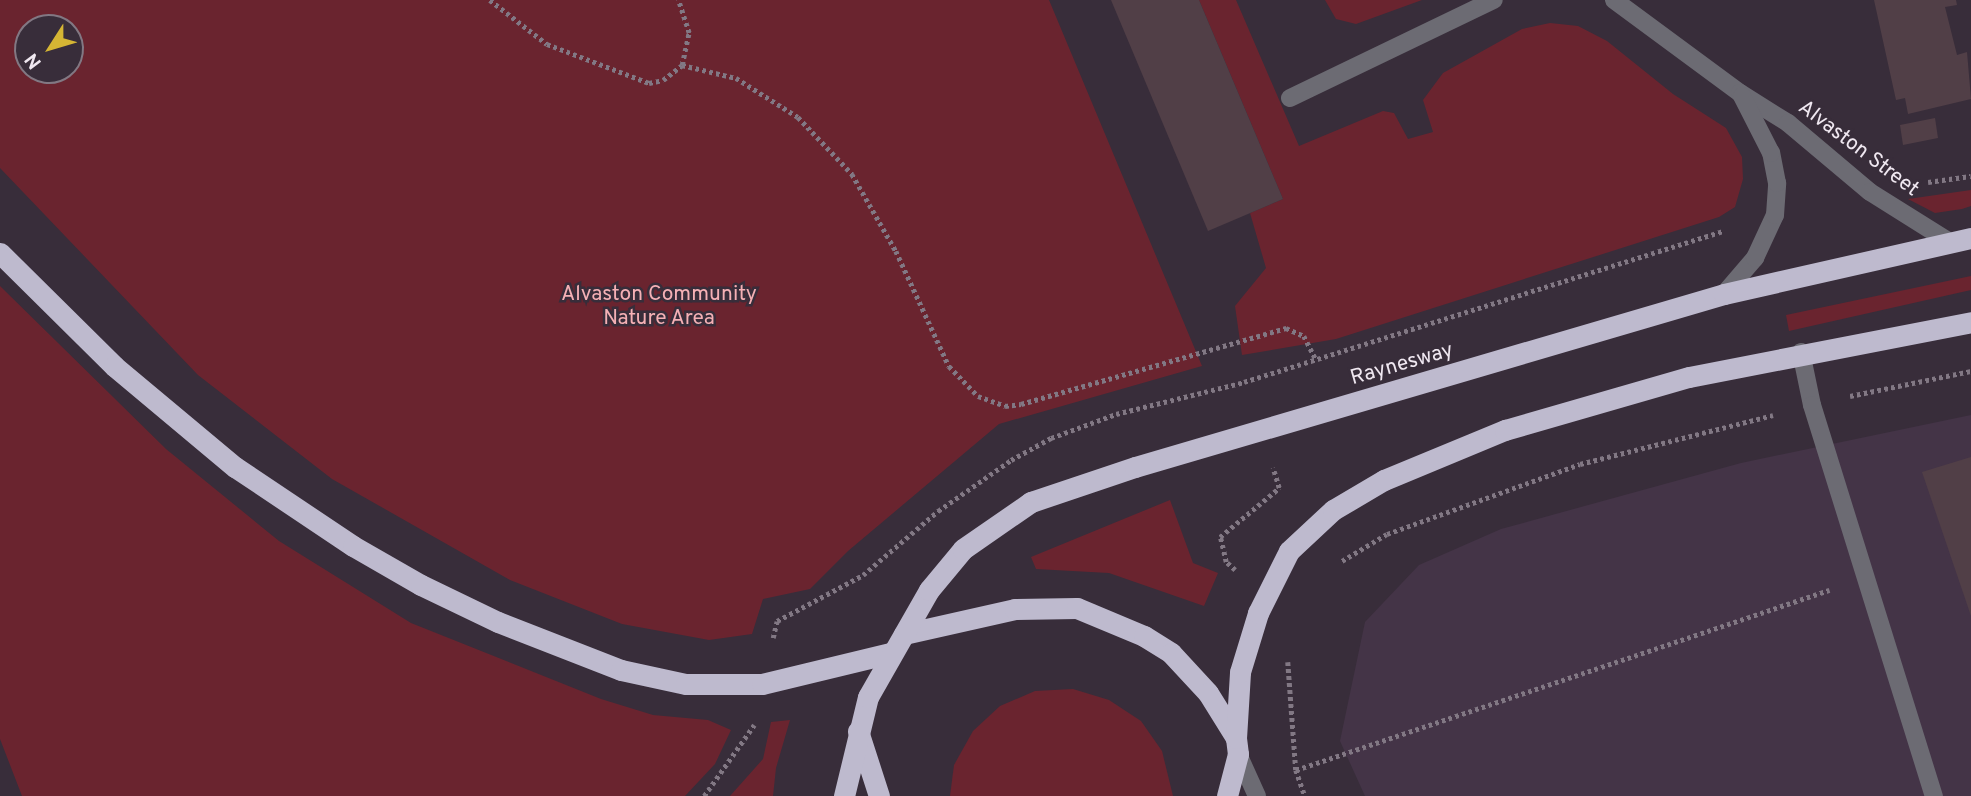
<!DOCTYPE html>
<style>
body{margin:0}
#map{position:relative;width:1971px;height:796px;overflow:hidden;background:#382d3a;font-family:Overpass,sans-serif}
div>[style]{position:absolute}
.built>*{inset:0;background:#443447}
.green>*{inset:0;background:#6a242f}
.building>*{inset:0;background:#513f47}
.path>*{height:4.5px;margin-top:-2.25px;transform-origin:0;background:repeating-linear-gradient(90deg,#827884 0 3.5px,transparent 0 7px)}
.lane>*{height:18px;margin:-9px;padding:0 9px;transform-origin:9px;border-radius:9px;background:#6c6b73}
.street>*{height:18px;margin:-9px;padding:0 9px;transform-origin:9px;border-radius:9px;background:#6c6b73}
.highway>*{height:21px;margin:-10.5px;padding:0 10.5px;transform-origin:10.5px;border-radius:10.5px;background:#bebace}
span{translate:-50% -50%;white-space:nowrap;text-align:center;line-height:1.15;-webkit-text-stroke:5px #382d3a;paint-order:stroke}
.street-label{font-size:21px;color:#f0e8f1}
.park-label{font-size:21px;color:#f5b0b5}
.north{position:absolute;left:14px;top:14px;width:70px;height:70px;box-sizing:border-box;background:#382d3a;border:2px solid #827883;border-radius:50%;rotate:233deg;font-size:19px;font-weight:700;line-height:28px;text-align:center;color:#f0e8f1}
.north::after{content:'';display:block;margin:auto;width:24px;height:32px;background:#d5b534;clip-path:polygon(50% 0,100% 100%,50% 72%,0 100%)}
</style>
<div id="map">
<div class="built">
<div style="clip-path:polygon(1971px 415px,1971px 796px,1365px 796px,1340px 741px,1365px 622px,1419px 565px,1501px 529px,1741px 463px)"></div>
</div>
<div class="green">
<div style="clip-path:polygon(evenodd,0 0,1049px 0,1202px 366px,999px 424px,848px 551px,810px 589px,763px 599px,752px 634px,709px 640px,622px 624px,510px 580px,332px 479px,198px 375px,0 168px,0 0,28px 28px,70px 28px,70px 70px,28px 70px,28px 28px)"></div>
<div style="clip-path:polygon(1199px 0,1236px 0,1299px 146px,1383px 111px,1394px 113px,1408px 139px,1433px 132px,1423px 100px,1443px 73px,1522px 29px,1550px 23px,1578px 26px,1607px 41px,1673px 94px,1726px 128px,1742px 157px,1743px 179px,1735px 207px,1719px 217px,1336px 339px,1242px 355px,1235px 306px,1266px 268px,1250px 213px,1283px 199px)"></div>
<div style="clip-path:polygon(1325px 0,1422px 0,1356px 24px,1336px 19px)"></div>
<div style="clip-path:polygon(1971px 190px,1971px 206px,1962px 209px,1935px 213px,1908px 199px)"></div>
<div style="clip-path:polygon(1971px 276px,1971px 290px,1789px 331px,1786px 315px)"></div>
<div style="clip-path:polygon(0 286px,166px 449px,279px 541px,411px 623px,601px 699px,653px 715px,708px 720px,731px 730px,715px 764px,685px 796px,22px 796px,0 739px)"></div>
<div style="clip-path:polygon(1170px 500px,1193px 563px,1218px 573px,1204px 606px,1109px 573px,1036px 569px,1031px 557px)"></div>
<div style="clip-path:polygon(1073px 689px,1109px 700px,1141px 721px,1162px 751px,1173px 796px,950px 796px,954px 765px,973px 731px,1000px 706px,1035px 691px)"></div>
<div style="clip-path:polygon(790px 720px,776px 768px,773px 796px,730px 796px,763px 759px,771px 722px)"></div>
</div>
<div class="building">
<div style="clip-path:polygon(1111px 0,1199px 0,1283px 199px,1208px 231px)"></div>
<div style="clip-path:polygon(1874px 0,1956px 0,1957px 5px,1945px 7px,1957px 55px,1967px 52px,1971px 99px,1908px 114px,1905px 98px,1896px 100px)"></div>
<div style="clip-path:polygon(1935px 118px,1938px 138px,1903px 145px,1900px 125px)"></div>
<div style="clip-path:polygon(1971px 457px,1971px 616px,1922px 472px)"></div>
</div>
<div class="path">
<div style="left:490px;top:0;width:72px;rotate:37.7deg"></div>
<div style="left:547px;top:44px;width:109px;rotate:20.9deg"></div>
<div style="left:649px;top:83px;width:14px;rotate:-12deg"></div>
<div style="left:663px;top:80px;width:24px;rotate:-38deg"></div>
<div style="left:682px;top:65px;width:33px;rotate:-78deg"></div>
<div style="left:689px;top:33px;width:35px;rotate:-108deg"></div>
<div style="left:682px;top:65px;width:56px;rotate:13.5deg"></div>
<div style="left:736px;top:78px;width:73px;rotate:32.2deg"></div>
<div style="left:798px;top:117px;width:79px;rotate:46.5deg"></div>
<div style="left:852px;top:174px;width:89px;rotate:60.3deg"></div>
<div style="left:896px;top:251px;width:127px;rotate:65.3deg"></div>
<div style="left:949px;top:366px;width:42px;rotate:46deg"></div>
<div style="left:978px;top:396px;width:29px;rotate:20deg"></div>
<div style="left:1005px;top:406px;width:16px;rotate:-7deg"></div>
<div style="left:1021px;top:404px;width:276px;rotate:-16deg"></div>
<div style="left:1286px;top:328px;width:20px;rotate:24deg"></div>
<div style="left:1304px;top:336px;width:25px;rotate:63deg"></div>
<div style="left:1928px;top:182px;width:43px;rotate:-7.9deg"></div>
<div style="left:1850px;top:396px;width:124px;rotate:-11.7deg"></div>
<div style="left:1342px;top:561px;width:52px;rotate:-31deg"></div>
<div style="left:1387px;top:534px;width:205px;rotate:-19.9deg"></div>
<div style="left:1580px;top:464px;width:199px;rotate:-14.2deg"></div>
<div style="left:1235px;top:570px;width:12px;rotate:-138deg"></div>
<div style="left:1226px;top:562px;width:26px;rotate:-103deg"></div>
<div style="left:1220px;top:537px;width:77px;rotate:-39.7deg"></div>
<div style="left:1279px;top:488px;width:21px;rotate:-107deg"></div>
<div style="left:773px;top:638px;width:17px;rotate:-77deg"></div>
<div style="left:777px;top:621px;width:98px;rotate:-28.1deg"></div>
<div style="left:863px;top:575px;width:99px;rotate:-40.5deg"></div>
<div style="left:938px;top:511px;width:89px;rotate:-34.9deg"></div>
<div style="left:1011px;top:460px;width:46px;rotate:-28.8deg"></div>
<div style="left:1051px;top:438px;width:69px;rotate:-20.3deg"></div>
<div style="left:1116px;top:414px;width:132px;rotate:-14deg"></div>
<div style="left:1244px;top:382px;width:502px;rotate:-17.5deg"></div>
<div style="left:1288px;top:662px;width:108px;rotate:85.8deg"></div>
<div style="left:1296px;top:770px;width:28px;rotate:71deg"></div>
<div style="left:1296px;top:770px;width:563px;rotate:-18.66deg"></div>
<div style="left:704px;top:796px;width:87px;rotate:-54.8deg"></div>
</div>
<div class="lane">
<div style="left:1801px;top:352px;width:54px;rotate:78.3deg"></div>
<div style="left:1812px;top:405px;width:410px;rotate:72.7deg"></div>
</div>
<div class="street">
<div style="left:1614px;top:0;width:157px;rotate:36.4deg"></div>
<div style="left:1740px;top:93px;width:57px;rotate:32deg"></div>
<div style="left:1788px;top:123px;width:107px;rotate:40.1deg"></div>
<div style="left:1870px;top:192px;width:92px;rotate:32.1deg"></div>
<div style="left:1290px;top:98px;width:226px;rotate:-25.7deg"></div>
<div style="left:1724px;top:294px;width:48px;rotate:-49.3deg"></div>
<div style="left:1755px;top:258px;width:47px;rotate:-65.1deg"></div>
<div style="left:1775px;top:215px;width:32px;rotate:-86deg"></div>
<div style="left:1777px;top:183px;width:31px;rotate:-101deg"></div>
<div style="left:1771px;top:153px;width:64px;rotate:-117deg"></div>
<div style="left:1238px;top:754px;width:46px;rotate:65.7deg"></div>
</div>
<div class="highway">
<div style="left:0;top:253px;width:161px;rotate:44.7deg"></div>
<div style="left:114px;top:366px;width:158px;rotate:39.9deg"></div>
<div style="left:235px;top:467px;width:142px;rotate:33.8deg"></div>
<div style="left:353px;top:546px;width:78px;rotate:29.8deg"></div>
<div style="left:421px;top:585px;width:85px;rotate:25.7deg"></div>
<div style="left:498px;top:622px;width:132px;rotate:21.3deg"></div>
<div style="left:621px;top:670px;width:66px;rotate:12.2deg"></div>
<div style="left:686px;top:684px;width:76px"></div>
<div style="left:762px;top:684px;width:132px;rotate:-13.6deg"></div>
<div style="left:904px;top:634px;width:114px;rotate:-12.7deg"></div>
<div style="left:1015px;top:609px;width:62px;rotate:-0.9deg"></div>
<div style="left:1077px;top:608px;width:73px;rotate:22.7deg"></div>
<div style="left:1144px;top:636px;width:32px;rotate:32deg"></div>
<div style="left:1171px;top:653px;width:54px;rotate:47.2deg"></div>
<div style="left:1208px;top:693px;width:53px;rotate:58.1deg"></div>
<div style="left:1236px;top:738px;width:16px;rotate:83deg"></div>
<div style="left:1238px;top:754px;width:43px;rotate:104.7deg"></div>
<div style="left:858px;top:731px;width:68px;rotate:72.1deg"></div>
<div style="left:1236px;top:738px;width:66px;rotate:-86.5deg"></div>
<div style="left:1240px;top:672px;width:62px;rotate:-73deg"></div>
<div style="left:1258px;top:613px;width:69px;rotate:-63.4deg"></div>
<div style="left:1289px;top:551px;width:60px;rotate:-43deg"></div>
<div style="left:1333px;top:510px;width:59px;rotate:-30.5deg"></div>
<div style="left:1384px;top:480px;width:131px;rotate:-22.5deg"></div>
<div style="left:1505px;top:430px;width:191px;rotate:-16.1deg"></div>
<div style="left:1689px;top:377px;width:287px;rotate:-11deg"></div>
<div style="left:844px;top:796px;width:102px;rotate:-76.4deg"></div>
<div style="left:868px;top:697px;width:123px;rotate:-60.3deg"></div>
<div style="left:929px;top:590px;width:53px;rotate:-50.3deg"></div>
<div style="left:963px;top:549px;width:83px;rotate:-34.7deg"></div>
<div style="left:1031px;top:502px;width:110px;rotate:-18.6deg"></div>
<div style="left:1135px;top:467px;width:614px;rotate:-16.37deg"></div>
<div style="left:1724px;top:294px;width:253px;rotate:-12.8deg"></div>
</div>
<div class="street-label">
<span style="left:1858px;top:149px;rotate:37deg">Alvaston Street</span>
<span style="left:1402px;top:365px;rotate:-16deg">Raynesway</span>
</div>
<div class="park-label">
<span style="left:659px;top:307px">Alvaston Community<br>Nature Area</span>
</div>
<div class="north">N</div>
</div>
